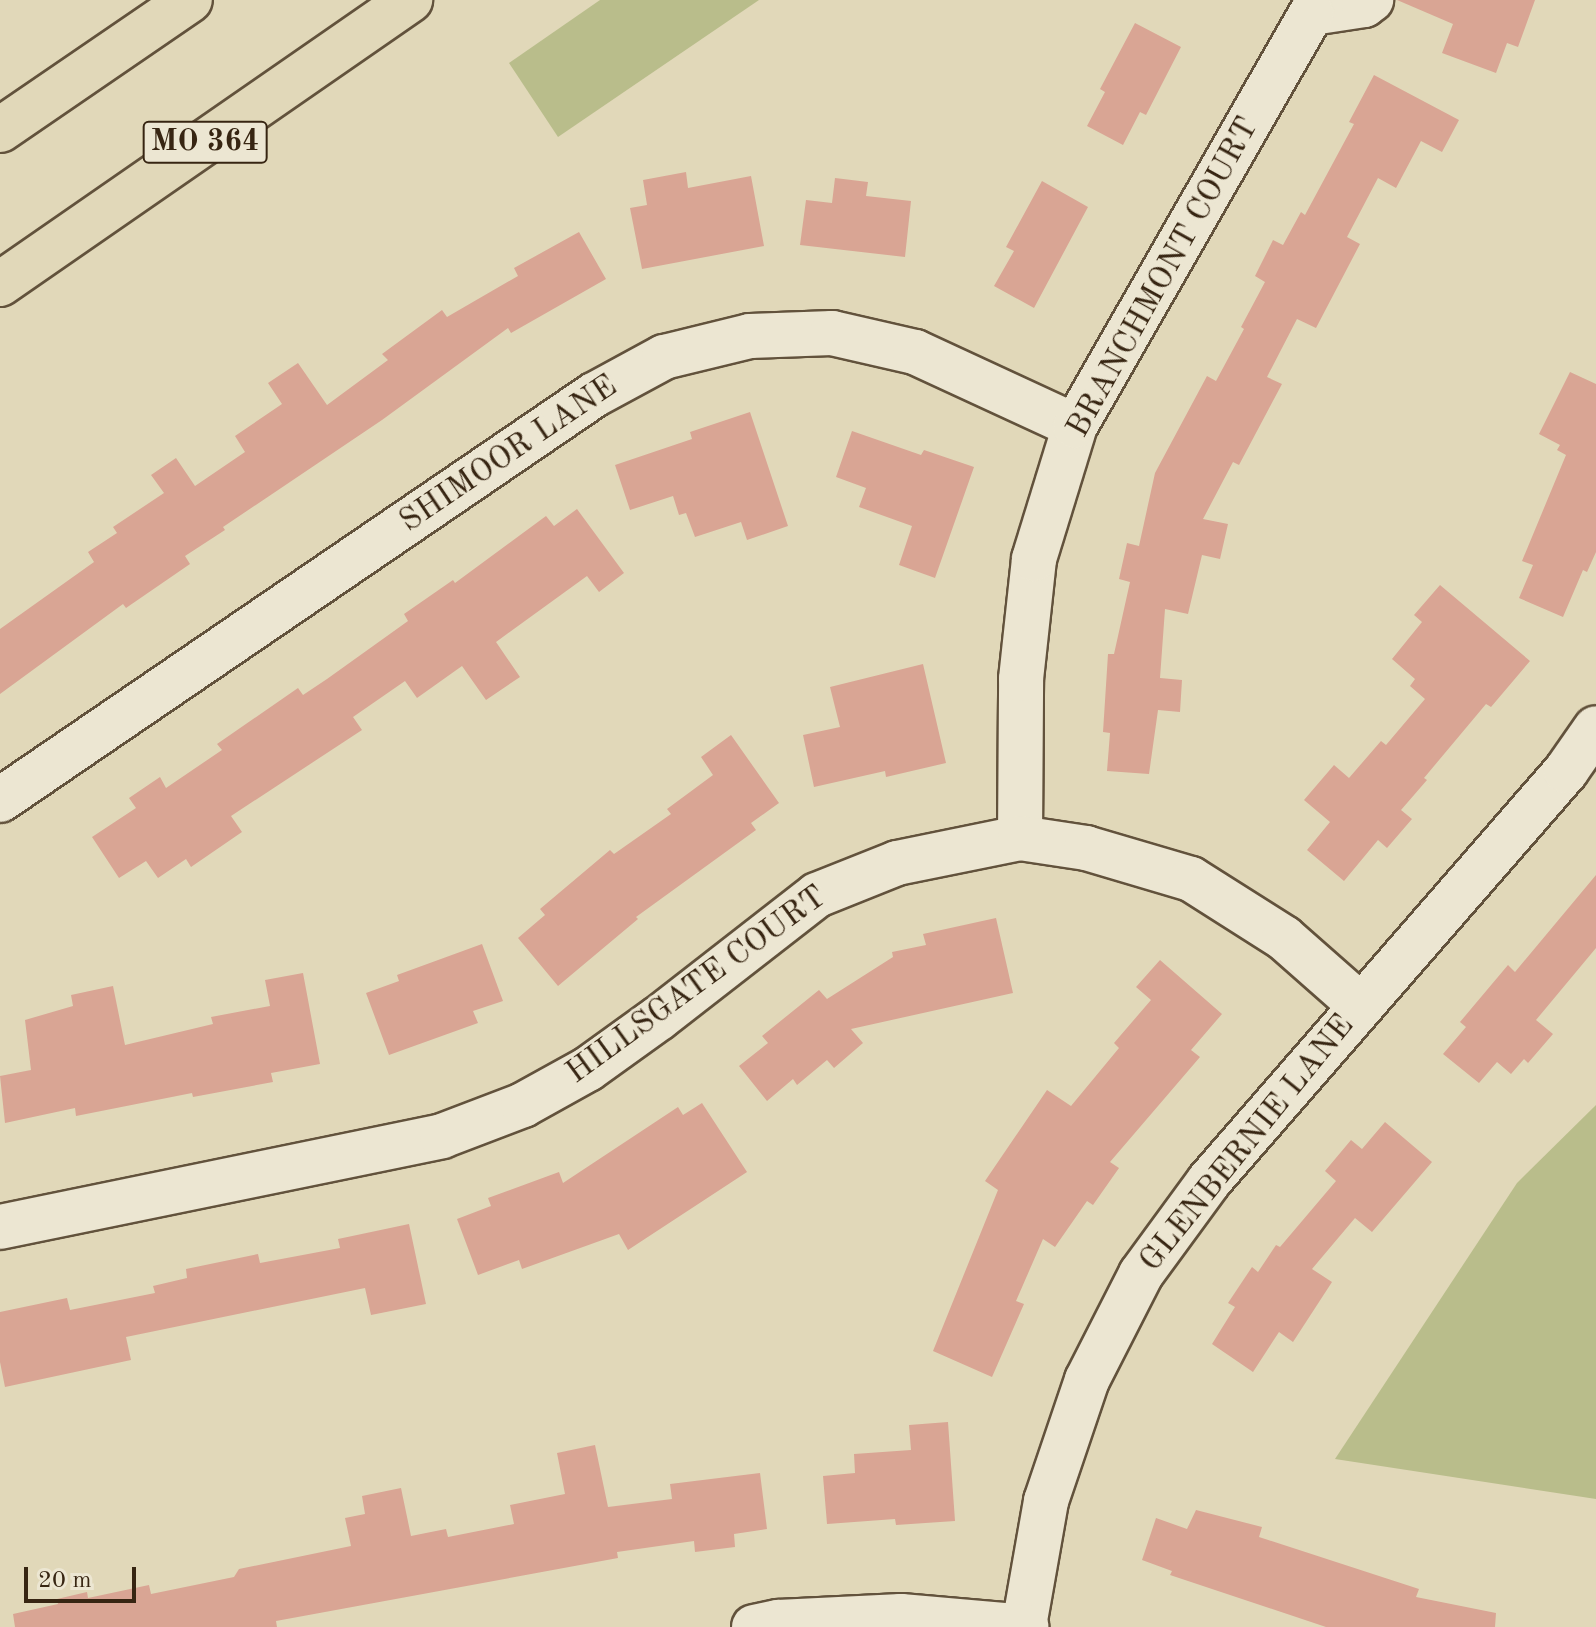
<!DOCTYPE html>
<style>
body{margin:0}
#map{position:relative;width:1596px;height:1627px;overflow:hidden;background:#e1d8b9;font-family:"Old Standard TT",serif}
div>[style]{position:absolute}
.green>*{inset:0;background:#b9bd8b}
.building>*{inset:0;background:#d9a594}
.roads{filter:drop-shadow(2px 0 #62523c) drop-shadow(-2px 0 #62523c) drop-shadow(0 2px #62523c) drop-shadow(0 -2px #62523c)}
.street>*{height:44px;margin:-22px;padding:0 22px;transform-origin:22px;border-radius:22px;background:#ece6d2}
.highway>*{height:44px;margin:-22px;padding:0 22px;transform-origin:22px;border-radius:22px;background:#e1d8b9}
span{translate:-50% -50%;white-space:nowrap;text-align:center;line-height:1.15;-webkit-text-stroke:6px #ece6d2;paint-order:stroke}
.shield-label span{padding:2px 6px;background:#ece6d2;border:2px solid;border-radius:6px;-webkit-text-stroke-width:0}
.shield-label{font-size:30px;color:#372512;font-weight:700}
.street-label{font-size:32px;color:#372512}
.scale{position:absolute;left:24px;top:1567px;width:112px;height:36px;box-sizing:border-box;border:4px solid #372512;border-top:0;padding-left:10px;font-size:24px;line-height:28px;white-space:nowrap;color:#372512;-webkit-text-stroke:6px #ece6d2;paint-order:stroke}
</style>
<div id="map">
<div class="green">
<div style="clip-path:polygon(600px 0,759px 0,558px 137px,509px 63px)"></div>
<div style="clip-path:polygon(1596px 1105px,1596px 1499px,1335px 1459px,1517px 1183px)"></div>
</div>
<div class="building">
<div style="clip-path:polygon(1397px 0,1535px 0,1518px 47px,1507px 43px,1496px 73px,1442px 53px,1453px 24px)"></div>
<div style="clip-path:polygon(1135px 23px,1181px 47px,1146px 115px,1140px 112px,1123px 145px,1087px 126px,1105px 92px,1100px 89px)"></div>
<div style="clip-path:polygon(1374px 75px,1459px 120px,1442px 152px,1421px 141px,1396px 188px,1378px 178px,1347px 237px,1360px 244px,1316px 328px,1297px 319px,1267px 377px,1282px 384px,1239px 465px,1233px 462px,1203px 519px,1228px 524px,1220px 559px,1202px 555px,1188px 614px,1165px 609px,1160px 678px,1182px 680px,1180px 712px,1158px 710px,1149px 774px,1107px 771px,1110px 733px,1103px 732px,1108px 654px,1114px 654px,1130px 582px,1119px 579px,1127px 543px,1139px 546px,1155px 473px,1207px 376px,1216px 381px,1244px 329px,1241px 327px,1265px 282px,1255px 276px,1273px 240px,1283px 245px,1301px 212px,1305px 215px,1354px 124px,1349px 122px)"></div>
<div style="clip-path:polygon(686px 172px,688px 188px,751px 176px,764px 246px,642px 269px,630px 208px,647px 205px,643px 180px)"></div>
<div style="clip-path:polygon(835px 178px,868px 182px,866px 196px,911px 201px,905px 257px,800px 245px,806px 200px,832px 203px)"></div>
<div style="clip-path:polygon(1042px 181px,1088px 207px,1034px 308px,994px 286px,1014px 251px,1006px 247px)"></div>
<div style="clip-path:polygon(579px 232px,606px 279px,511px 333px,508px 328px,382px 420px,223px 527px,225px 530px,185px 556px,190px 564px,126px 608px,123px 604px,0 694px,0 629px,94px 562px,88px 552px,117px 533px,113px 527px,164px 493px,151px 475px,176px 458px,195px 486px,245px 452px,235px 436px,282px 404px,268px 383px,298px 363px,327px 405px,388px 360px,382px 354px,442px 310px,447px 317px,518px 276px,514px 268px)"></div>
<div style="clip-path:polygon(1570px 372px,1596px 384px,1596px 552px,1587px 572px,1583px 570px,1563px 617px,1519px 598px,1533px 565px,1522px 561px,1566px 455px,1557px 450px,1560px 445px,1539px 434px)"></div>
<div style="clip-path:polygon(750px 412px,788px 526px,747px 540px,741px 522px,695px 537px,686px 513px,679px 515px,673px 496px,630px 510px,615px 465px,692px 439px,690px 432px)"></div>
<div style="clip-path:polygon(852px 431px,921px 455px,924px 450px,974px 467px,935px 578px,899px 565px,912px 526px,859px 507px,866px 488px,836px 477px)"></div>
<div style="clip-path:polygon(577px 509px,624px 573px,599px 592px,587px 576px,496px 642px,520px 677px,486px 700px,462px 666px,417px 698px,405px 681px,353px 717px,362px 730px,231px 816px,242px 832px,191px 867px,186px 859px,158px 878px,146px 861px,119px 878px,92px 837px,136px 808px,129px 798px,160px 777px,166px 788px,222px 750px,217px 744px,298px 688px,303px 695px,327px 679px,408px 621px,404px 614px,453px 580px,455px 583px,546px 516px,554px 526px)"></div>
<div style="clip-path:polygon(1440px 585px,1530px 661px,1491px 707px,1486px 704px,1424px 778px,1427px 780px,1401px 810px,1412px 819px,1387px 848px,1378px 840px,1344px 881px,1307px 850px,1330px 822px,1304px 800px,1334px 765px,1349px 778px,1381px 741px,1386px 745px,1425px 699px,1410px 686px,1415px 679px,1392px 659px,1422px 622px,1414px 615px)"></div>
<div style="clip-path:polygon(923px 664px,946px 763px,886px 777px,885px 771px,814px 787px,803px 735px,840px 727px,830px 687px)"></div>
<div style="clip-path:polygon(731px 735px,779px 803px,751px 823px,756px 830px,636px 917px,638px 919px,558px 986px,518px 938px,545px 915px,540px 909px,610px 850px,614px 854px,671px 814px,667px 809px,713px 775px,701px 757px)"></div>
<div style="clip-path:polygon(1596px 875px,1596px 948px,1536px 1020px,1553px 1034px,1528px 1063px,1524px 1059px,1511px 1074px,1497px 1062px,1479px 1083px,1443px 1054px,1466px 1027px,1460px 1022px,1508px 965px,1515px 972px)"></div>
<div style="clip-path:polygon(996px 918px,1013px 993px,851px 1029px,863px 1043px,834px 1068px,827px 1060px,797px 1085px,793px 1079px,767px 1101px,739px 1066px,768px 1043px,762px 1036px,819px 990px,827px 999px,893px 957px,892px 952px,926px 945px,923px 934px)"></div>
<div style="clip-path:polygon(482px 944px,503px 1001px,473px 1011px,478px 1023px,389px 1055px,366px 993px,399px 981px,397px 975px)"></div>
<div style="clip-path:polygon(1160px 960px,1222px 1014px,1191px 1050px,1200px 1057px,1110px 1162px,1119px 1168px,1093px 1205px,1087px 1201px,1055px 1247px,1043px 1239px,1016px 1301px,1024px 1304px,992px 1377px,933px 1351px,998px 1190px,985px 1181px,1047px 1090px,1071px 1106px,1119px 1048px,1114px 1043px,1151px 1000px,1136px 987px)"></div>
<div style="clip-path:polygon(303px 973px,320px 1064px,271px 1073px,273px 1082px,193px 1097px,192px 1093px,76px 1116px,75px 1108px,5px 1123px,0 1076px,31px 1070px,25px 1020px,73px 1006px,71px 995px,113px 986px,125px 1045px,213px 1024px,211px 1017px,270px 1006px,265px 980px)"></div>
<div style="clip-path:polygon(702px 1103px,747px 1172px,628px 1250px,619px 1234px,522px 1269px,519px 1260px,478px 1275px,457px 1219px,491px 1206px,488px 1198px,559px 1172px,563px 1183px,678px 1107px,683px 1115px)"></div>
<div style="clip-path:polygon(1385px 1122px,1432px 1162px,1372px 1232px,1355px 1218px,1312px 1269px,1332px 1282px,1293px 1342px,1279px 1332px,1253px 1372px,1212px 1344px,1235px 1307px,1228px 1303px,1252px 1267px,1258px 1272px,1276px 1245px,1280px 1247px,1336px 1181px,1325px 1171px,1351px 1140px,1362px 1149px)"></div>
<div style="clip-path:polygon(409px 1224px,426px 1304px,371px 1315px,365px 1288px,126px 1337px,131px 1360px,5px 1387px,0 1362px,0 1312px,67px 1298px,70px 1310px,155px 1293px,153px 1286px,187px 1278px,186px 1269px,258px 1254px,260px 1263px,340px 1248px,338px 1239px)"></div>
<div style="clip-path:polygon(948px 1422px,955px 1521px,896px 1525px,895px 1519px,827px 1524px,823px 1476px,855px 1473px,854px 1454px,911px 1450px,909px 1425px)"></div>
<div style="clip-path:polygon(595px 1445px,608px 1507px,672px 1499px,670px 1484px,760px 1473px,767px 1529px,734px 1534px,735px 1547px,695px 1552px,694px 1541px,617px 1552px,618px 1558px,276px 1621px,277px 1627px,15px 1627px,13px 1614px,58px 1604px,57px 1599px,87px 1592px,88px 1598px,149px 1585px,151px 1594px,234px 1577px,239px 1569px,351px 1546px,345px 1518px,365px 1514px,362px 1496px,401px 1488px,411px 1536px,446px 1529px,448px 1537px,514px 1524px,510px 1505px,565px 1494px,557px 1453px)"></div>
<div style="clip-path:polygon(1196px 1510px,1262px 1527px,1259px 1537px,1419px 1589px,1416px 1597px,1496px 1613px,1495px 1627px,1326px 1627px,1170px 1575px,1172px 1571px,1142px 1560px,1156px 1518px,1187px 1529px)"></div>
</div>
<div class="roads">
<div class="street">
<div style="left:1312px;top:13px;width:53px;rotate:-8.7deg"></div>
<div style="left:1364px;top:5px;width:9px;rotate:-36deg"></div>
<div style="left:0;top:800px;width:719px;rotate:-34.29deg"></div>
<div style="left:594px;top:395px;width:80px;rotate:-28.5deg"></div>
<div style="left:664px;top:357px;width:89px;rotate:-13.7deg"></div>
<div style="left:750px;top:336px;width:82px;rotate:-2.1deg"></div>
<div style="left:832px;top:333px;width:85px;rotate:12.9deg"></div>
<div style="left:915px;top:352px;width:176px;rotate:24.8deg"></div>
<div style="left:1020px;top:838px;width:159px;rotate:-89.6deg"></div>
<div style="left:1021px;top:679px;width:121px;rotate:-83.8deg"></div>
<div style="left:1034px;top:559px;width:139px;rotate:-72.9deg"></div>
<div style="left:1075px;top:426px;width:476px;rotate:-60.2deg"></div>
<div style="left:0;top:1227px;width:451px;rotate:-11.6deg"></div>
<div style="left:442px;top:1136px;width:87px;rotate:-20.9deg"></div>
<div style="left:523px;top:1105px;width:74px;rotate:-29deg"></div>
<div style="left:588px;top:1069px;width:87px;rotate:-35.7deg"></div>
<div style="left:659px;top:1018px;width:200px;rotate:-37.9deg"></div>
<div style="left:817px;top:895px;width:86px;rotate:-21.8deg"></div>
<div style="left:897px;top:863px;width:126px;rotate:-11.5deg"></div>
<div style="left:1020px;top:838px;width:67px;rotate:8.6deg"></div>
<div style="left:1086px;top:848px;width:109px;rotate:16.4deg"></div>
<div style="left:1191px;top:879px;width:110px;rotate:32.4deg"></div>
<div style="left:1284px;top:938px;width:101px;rotate:41.4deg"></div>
<div style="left:1024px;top:1626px;width:127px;rotate:-80deg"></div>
<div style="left:1046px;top:1501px;width:128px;rotate:-71.3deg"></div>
<div style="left:1087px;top:1380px;width:119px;rotate:-63deg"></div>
<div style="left:1141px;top:1274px;width:115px;rotate:-53.8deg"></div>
<div style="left:1209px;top:1181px;width:544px;rotate:-48.95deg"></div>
<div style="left:1566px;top:771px;width:52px;rotate:-55.1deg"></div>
<div style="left:754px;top:1627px;width:25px;rotate:-12deg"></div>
<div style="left:778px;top:1622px;width:123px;rotate:-2.8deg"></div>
<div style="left:901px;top:1616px;width:126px;rotate:5deg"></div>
</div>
<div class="highway">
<div style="left:0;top:130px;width:230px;rotate:-34.4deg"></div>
<div style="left:0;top:284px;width:499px;rotate:-34.7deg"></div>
</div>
</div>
<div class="shield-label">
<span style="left:205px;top:142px">MO 364</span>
</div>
<div class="street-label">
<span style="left:1164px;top:278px;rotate:-61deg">BRANCHMONT COURT</span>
<span style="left:509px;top:455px;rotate:-34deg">SHIMOOR LANE</span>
<span style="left:697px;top:986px;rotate:-36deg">HILLSGATE COURT</span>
<span style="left:1248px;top:1144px;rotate:-51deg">GLENBERNIE LANE</span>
</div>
<div class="scale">20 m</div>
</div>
